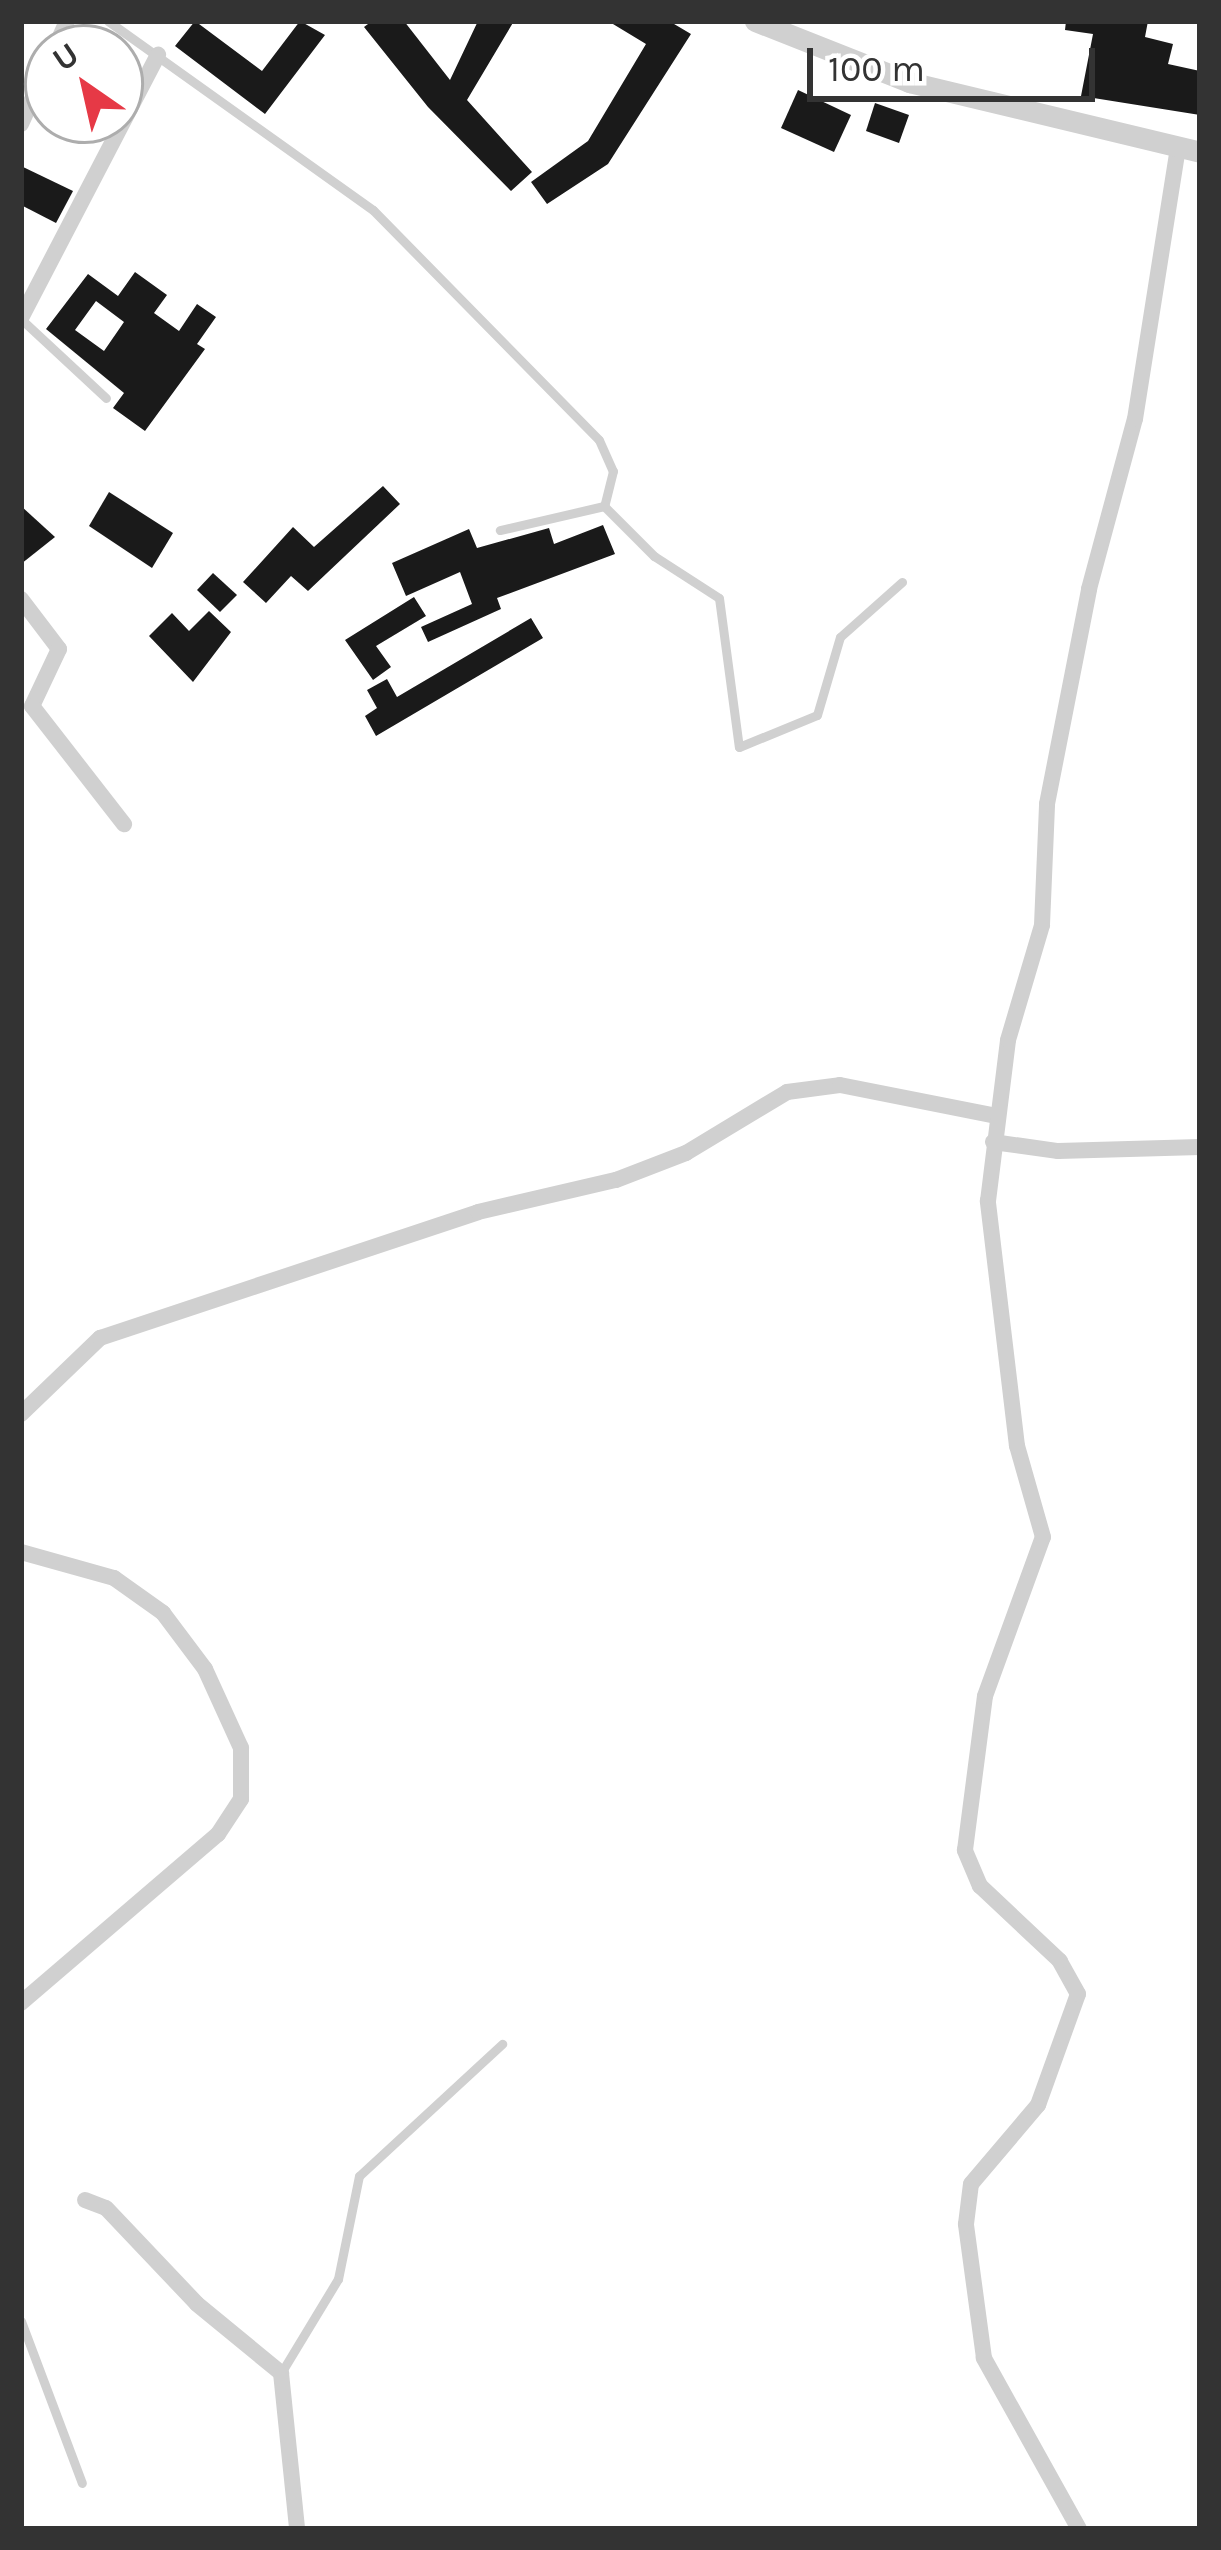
<!DOCTYPE html>
<style>
body{margin:0}
#map{position:relative;width:1221px;height:2550px;overflow:hidden;background:#fff;font-family:Karla,sans-serif}
div>[style]{position:absolute}
.building>*{inset:0;background:#1a1a1a}
.service>*{height:9px;margin:-4.5px;padding:0 4.5px;transform-origin:4.5px;border-radius:4.5px;background:#d0d0d0}
.minor>*{height:16px;margin:-8px;padding:0 8px;transform-origin:8px;border-radius:8px;background:#d0d0d0}
.tertiary>*{height:21px;margin:-10.5px;padding:0 10.5px;transform-origin:10.5px;border-radius:10.5px;background:#d0d0d0}
span{translate:-50% -50%;white-space:nowrap;text-align:center;line-height:1.15;-webkit-text-stroke:12px #fff;paint-order:stroke}
.frame{position:absolute;inset:0;border:24px solid #333;pointer-events:none}
.north{position:absolute;left:24px;top:24px;width:120px;height:120px;box-sizing:border-box;background:#fff;border:3px solid #adadad;border-radius:50%;rotate:326deg;font-size:33px;font-weight:700;line-height:48px;text-align:center;color:#333}
.north::after{content:'';display:block;margin:auto;width:42px;height:54px;background:#e63946;clip-path:polygon(50% 0,100% 100%,50% 72%,0 100%)}
.scale{position:absolute;left:807px;top:48px;width:288px;height:54px;box-sizing:border-box;border:6px solid #333;border-top:0;padding-left:15px;font-size:36px;line-height:42px;white-space:nowrap;color:#333;-webkit-text-stroke:9px #fff;paint-order:stroke}
</style>
<div id="map">
<div class="building">
<div style="clip-path:polygon(195px 21px,262px 71px,300px 21px,325px 35px,265px 114px,175px 46px)"></div>
<div style="clip-path:polygon(372px 21px,404px 21px,450px 80px,478px 21px,514px 21px,467px 100px,532px 172px,511px 191px,428px 107px,364px 27px)"></div>
<div style="clip-path:polygon(608px 21px,669px 21px,691px 34px,608px 164px,547px 204px,531px 182px,588px 141px,646px 44px)"></div>
<div style="clip-path:polygon(1066px 21px,1148px 21px,1145px 37px,1173px 44px,1168px 64px,1200px 71px,1200px 115px,1081px 96px,1093px 34px,1065px 30px)"></div>
<div style="clip-path:polygon(798px 90px,851px 115px,834px 152px,781px 128px)"></div>
<div style="clip-path:polygon(875px 103px,909px 115px,899px 143px,866px 131px)"></div>
<div style="clip-path:polygon(21px 166px,73px 191px,56px 223px,21px 205px)"></div>
<div style="clip-path:polygon(evenodd,135px 272px,167px 295px,154px 313px,179px 331px,197px 304px,216px 317px,197px 344px,205px 349px,145px 431px,113px 408px,124px 393px,46px 329px,88px 274px,118px 296px,135px 272px,96px 301px,124px 322px,104px 351px,75px 330px,96px 301px)"></div>
<div style="clip-path:polygon(383px 486px,400px 504px,308px 591px,291px 576px,266px 603px,243px 582px,293px 527px,314px 547px)"></div>
<div style="clip-path:polygon(109px 492px,173px 533px,152px 568px,89px 526px)"></div>
<div style="clip-path:polygon(21px 506px,55px 537px,21px 564px)"></div>
<div style="clip-path:polygon(603px 525px,615px 554px,497px 598px,501px 609px,428px 642px,421px 627px,472px 604px,460px 572px,406px 596px,392px 563px,469px 529px,477px 548px,549px 528px,554px 544px)"></div>
<div style="clip-path:polygon(213px 573px,237px 595px,220px 612px,197px 590px)"></div>
<div style="clip-path:polygon(414px 597px,426px 616px,376px 646px,391px 667px,373px 680px,345px 640px)"></div>
<div style="clip-path:polygon(209px 611px,231px 632px,193px 682px,149px 636px,172px 613px,189px 631px)"></div>
<div style="clip-path:polygon(531px 618px,543px 638px,376px 736px,365px 716px,377px 708px,367px 690px,387px 679px,397px 697px)"></div>
</div>
<div class="service">
<div style="left:108px;top:21px;width:325px;rotate:35.5deg"></div>
<div style="left:373px;top:210px;width:322px;rotate:45.5deg"></div>
<div style="left:599px;top:440px;width:34px;rotate:66deg"></div>
<div style="left:613px;top:471px;width:36px;rotate:104deg"></div>
<div style="left:604px;top:506px;width:107px;rotate:167deg"></div>
<div style="left:21px;top:319px;width:116px;rotate:42.9deg"></div>
<div style="left:604px;top:506px;width:71px;rotate:45deg"></div>
<div style="left:654px;top:556px;width:77px;rotate:32.9deg"></div>
<div style="left:719px;top:598px;width:150px;rotate:82.4deg"></div>
<div style="left:739px;top:747px;width:84px;rotate:-22.3deg"></div>
<div style="left:817px;top:715px;width:81px;rotate:-73.6deg"></div>
<div style="left:840px;top:637px;width:83px;rotate:-41.6deg"></div>
<div style="left:21px;top:2321px;width:173px;rotate:69.4deg"></div>
<div style="left:281px;top:2373px;width:110px;rotate:-58.8deg"></div>
<div style="left:338px;top:2279px;width:105px;rotate:-78.5deg"></div>
<div style="left:359px;top:2176px;width:195px;rotate:-42.7deg"></div>
</div>
<div class="minor">
<div style="left:55px;top:48px;width:30px;rotate:-66deg"></div>
<div style="left:21px;top:124px;width:66px;rotate:-65.8deg"></div>
<div style="left:21px;top:318px;width:297px;rotate:-62.5deg"></div>
<div style="left:21px;top:599px;width:63px;rotate:52.8deg"></div>
<div style="left:59px;top:649px;width:63px;rotate:115.3deg"></div>
<div style="left:32px;top:706px;width:150px;rotate:52.1deg"></div>
<div style="left:993px;top:1142px;width:66px;rotate:7.9deg"></div>
<div style="left:1058px;top:1151px;width:142px;rotate:-1.6deg"></div>
<div style="left:21px;top:1414px;width:110px;rotate:-43.9deg"></div>
<div style="left:100px;top:1338px;width:398px;rotate:-18.4deg"></div>
<div style="left:478px;top:1212px;width:142px;rotate:-13.1deg"></div>
<div style="left:616px;top:1180px;width:75px;rotate:-21.1deg"></div>
<div style="left:686px;top:1153px;width:118px;rotate:-31.1deg"></div>
<div style="left:787px;top:1092px;width:53px;rotate:-7.5deg"></div>
<div style="left:840px;top:1085px;width:159px;rotate:11.2deg"></div>
<div style="left:21px;top:1552px;width:97px;rotate:15.6deg"></div>
<div style="left:114px;top:1578px;width:60px;rotate:35.5deg"></div>
<div style="left:163px;top:1613px;width:70px;rotate:53.1deg"></div>
<div style="left:205px;top:1669px;width:87px;rotate:65.5deg"></div>
<div style="left:241px;top:1748px;width:51px;rotate:90deg"></div>
<div style="left:241px;top:1799px;width:42px;rotate:123.3deg"></div>
<div style="left:218px;top:1834px;width:260px;rotate:139.4deg"></div>
<div style="left:85px;top:2200px;width:22px;rotate:21deg"></div>
<div style="left:106px;top:2208px;width:132px;rotate:46.5deg"></div>
<div style="left:197px;top:2304px;width:109px;rotate:39.4deg"></div>
<div style="left:281px;top:2373px;width:157px;rotate:84.1deg"></div>
<div style="left:1079px;top:2529px;width:196px;rotate:-119.1deg"></div>
<div style="left:984px;top:2358px;width:135px;rotate:-97.7deg"></div>
<div style="left:966px;top:2224px;width:40px;rotate:-82.9deg"></div>
<div style="left:971px;top:2184px;width:104px;rotate:-49.7deg"></div>
<div style="left:1038px;top:2105px;width:118px;rotate:-70.2deg"></div>
<div style="left:1078px;top:1994px;width:38px;rotate:-119deg"></div>
<div style="left:1060px;top:1961px;width:110px;rotate:-136.8deg"></div>
<div style="left:980px;top:1886px;width:39px;rotate:-113deg"></div>
<div style="left:965px;top:1850px;width:155px;rotate:-82.6deg"></div>
<div style="left:985px;top:1696px;width:169px;rotate:-70deg"></div>
<div style="left:1043px;top:1537px;width:95px;rotate:-105.9deg"></div>
<div style="left:1017px;top:1446px;width:247px;rotate:-96.8deg"></div>
<div style="left:988px;top:1201px;width:162px;rotate:-82.9deg"></div>
<div style="left:1008px;top:1040px;width:120px;rotate:-73.5deg"></div>
<div style="left:1042px;top:925px;width:121px;rotate:-87.6deg"></div>
<div style="left:1047px;top:804px;width:219px;rotate:-78.9deg"></div>
<div style="left:1089px;top:589px;width:176px;rotate:-74.9deg"></div>
<div style="left:1135px;top:419px;width:275px;rotate:-81deg"></div>
</div>
<div class="tertiary">
<div style="left:755px;top:21px;width:166px;rotate:21.6deg"></div>
<div style="left:909px;top:82px;width:299px;rotate:13.5deg"></div>
</div>
<div class="frame"></div>
<div class="north">U</div>
<div class="scale">100 m</div>
</div>
